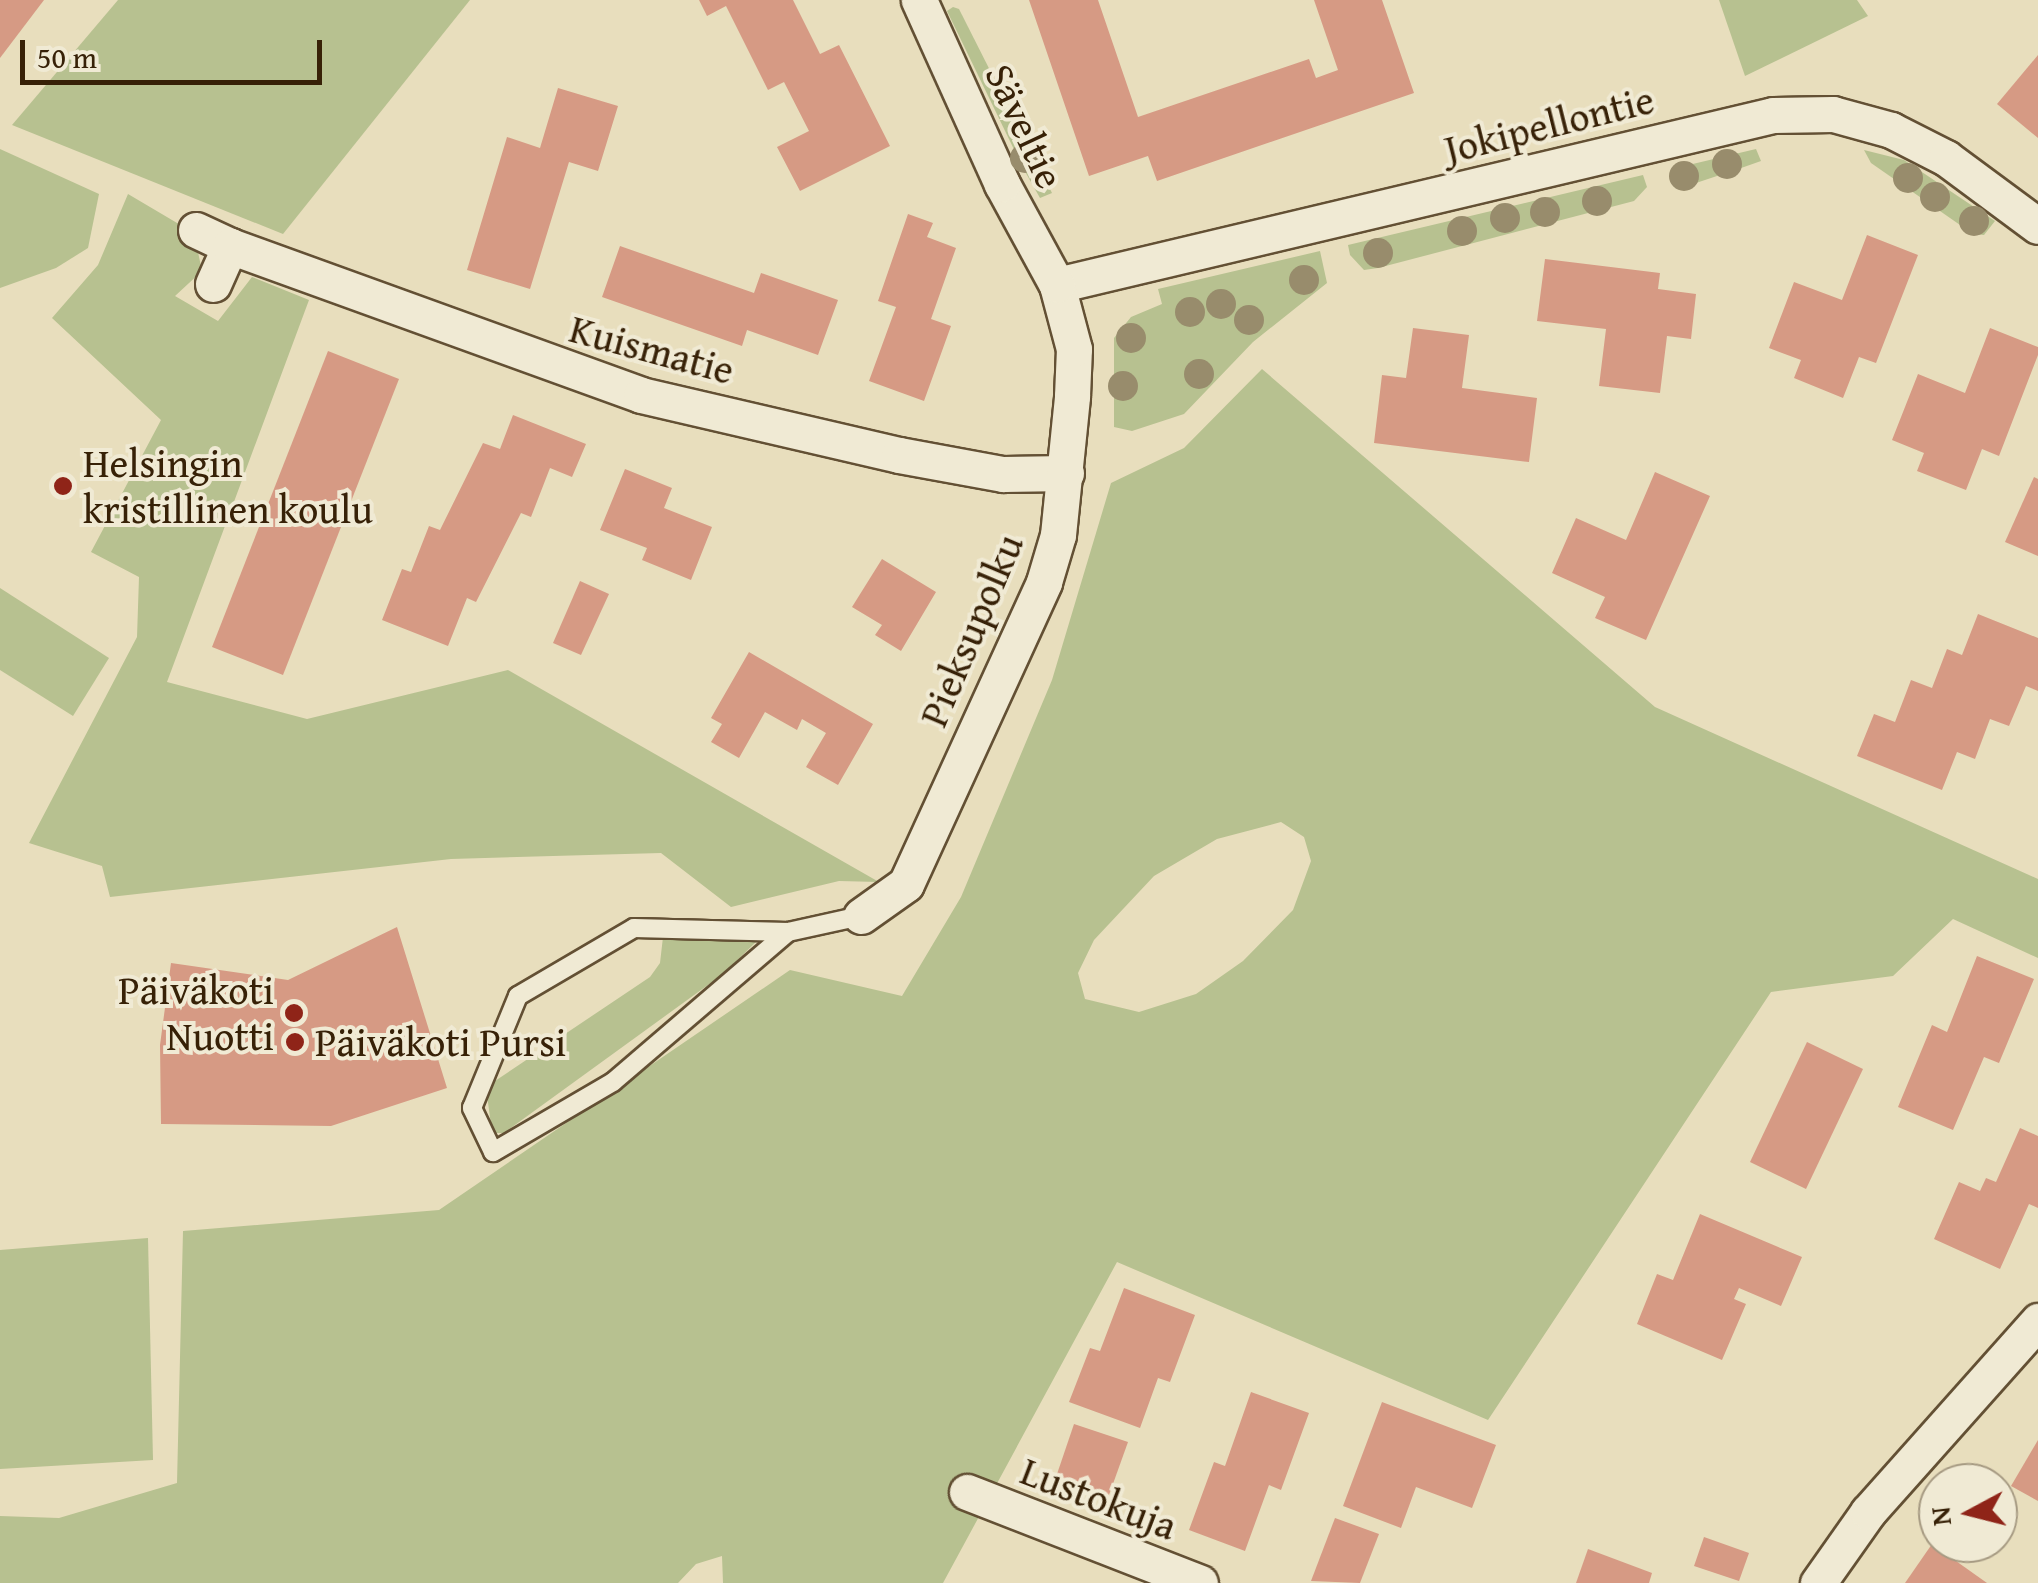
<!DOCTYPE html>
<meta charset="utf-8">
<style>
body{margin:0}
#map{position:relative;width:2038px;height:1583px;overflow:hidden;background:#e8debd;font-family:"Gentium Book Plus",serif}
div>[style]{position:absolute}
.green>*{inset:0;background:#b7c190}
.building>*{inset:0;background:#d69a84}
.roads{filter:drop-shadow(2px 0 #635034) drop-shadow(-2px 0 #635034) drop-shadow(0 2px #635034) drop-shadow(0 -2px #635034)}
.lane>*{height:18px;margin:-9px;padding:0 9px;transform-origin:9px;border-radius:9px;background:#f0ead4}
.street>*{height:35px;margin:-17.5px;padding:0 17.5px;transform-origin:17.5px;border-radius:17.5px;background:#f0ead4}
.trees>*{width:30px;height:30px;margin:-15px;border-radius:50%;background:#988c6c}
.dots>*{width:28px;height:28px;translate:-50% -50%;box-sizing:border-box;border:5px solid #f0ead4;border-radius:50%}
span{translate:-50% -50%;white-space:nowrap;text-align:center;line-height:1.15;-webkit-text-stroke:8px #f0ead4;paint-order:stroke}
.street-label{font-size:40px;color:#372107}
.poi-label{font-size:40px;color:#372107}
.left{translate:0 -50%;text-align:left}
.right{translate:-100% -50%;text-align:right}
.north{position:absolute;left:1918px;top:1463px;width:100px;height:100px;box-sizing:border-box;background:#f0ead4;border:2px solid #a69a82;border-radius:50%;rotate:263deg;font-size:28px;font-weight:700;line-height:40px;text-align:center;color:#372107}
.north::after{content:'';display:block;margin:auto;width:35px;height:45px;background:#8f2418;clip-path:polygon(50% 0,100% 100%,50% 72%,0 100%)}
.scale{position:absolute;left:20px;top:40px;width:302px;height:45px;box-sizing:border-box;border:5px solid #372107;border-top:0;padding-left:12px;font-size:30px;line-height:35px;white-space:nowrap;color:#372107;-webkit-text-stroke:8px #f0ead4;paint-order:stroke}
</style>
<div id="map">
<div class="green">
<div style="clip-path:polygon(118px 0,470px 0,283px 234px,12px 125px)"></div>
<div style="clip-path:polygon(1719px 0,1857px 0,1868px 16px,1745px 76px)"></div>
<div style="clip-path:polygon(953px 7px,959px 9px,1052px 193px,1040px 198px,1023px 168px,947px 11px)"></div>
<div style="clip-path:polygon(0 149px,99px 194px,88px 248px,56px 268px,0 288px)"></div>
<div style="clip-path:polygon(1756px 149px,1761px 161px,1744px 167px,1678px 189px,1673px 178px,1680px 167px)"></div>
<div style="clip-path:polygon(1864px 150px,1904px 160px,1995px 221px,1984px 235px,1973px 234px,1871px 163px)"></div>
<div style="clip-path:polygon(1643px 175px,1647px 187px,1634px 201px,1378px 268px,1364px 270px,1350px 255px,1348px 245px)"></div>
<div style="clip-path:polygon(128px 194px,194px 233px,202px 271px,175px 296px,218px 321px,252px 277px,309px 300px,167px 682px,307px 719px,508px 670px,879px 882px,839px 881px,731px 907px,661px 853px,451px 859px,110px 897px,102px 866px,29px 843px,137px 637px,139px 577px,91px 552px,161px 420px,52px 318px,98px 265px)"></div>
<div style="clip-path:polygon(1320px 251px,1327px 283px,1253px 342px,1184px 414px,1132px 431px,1114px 427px,1114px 338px,1131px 317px,1162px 304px,1158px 289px)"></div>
<div style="clip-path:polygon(evenodd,1262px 369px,1655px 707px,2038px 879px,2038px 958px,1953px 919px,1893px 976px,1771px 992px,1488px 1420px,1117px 1262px,943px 1583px,723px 1583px,722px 1556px,696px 1564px,678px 1583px,0 1583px,0 1516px,59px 1518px,177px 1483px,183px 1231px,439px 1210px,790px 970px,902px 996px,961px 897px,1052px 680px,1111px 483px,1184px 448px,1262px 369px,1281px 822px,1304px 837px,1311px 861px,1293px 910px,1243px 961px,1196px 994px,1139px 1012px,1085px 999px,1078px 973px,1094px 940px,1154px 876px,1217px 839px,1281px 822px)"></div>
<div style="clip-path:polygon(0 588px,109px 658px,73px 716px,0 670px)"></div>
<div style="clip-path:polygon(663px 937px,758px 940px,723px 974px,504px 1133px,492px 1133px,486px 1087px,650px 977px,660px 963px)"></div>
<div style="clip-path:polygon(148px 1238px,153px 1460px,0 1469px,0 1250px)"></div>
</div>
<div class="building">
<div style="clip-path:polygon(0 0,44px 0,0 58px)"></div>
<div style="clip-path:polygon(699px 0,793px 0,820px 54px,839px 45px,890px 146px,800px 191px,777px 147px,809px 131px,784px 82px,768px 90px,726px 6px,707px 16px)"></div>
<div style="clip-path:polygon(1029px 0,1098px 0,1138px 117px,1309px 59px,1316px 78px,1338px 70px,1314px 0,1382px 0,1414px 93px,1157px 181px,1148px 156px,1089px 176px)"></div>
<div style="clip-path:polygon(2038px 55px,2038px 138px,1997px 104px)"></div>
<div style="clip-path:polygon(558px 88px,618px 106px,598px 171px,569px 162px,530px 289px,467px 270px,507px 137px,540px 148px)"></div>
<div style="clip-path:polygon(908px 214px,933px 223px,927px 237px,956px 248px,931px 319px,951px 326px,924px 401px,869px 381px,896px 307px,878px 301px)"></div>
<div style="clip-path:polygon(1867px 235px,1918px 255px,1876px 363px,1859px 357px,1843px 398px,1794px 378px,1801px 360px,1769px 348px,1794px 282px,1842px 300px)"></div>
<div style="clip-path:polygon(620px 246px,754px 293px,761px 273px,838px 300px,818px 355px,747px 330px,742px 346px,602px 297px)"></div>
<div style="clip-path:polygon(1545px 259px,1660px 273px,1658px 289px,1696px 294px,1691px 339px,1667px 336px,1660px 393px,1599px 386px,1606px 329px,1537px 321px)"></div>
<div style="clip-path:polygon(1413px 328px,1469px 335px,1462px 388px,1537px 398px,1529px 462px,1374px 443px,1382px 375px,1406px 378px)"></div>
<div style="clip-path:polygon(1990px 328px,2038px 347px,2038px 355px,1999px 456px,1982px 449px,1966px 490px,1917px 471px,1924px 453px,1892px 440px,1918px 374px,1965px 393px)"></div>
<div style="clip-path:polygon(328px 351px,399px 379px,283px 675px,212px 647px)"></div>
<div style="clip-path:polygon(513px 415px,586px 444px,572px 477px,550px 468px,531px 517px,521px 513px,476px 602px,467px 598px,448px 646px,382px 620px,402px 569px,411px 572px,429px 526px,440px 530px,483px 443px,500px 449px)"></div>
<div style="clip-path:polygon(625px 469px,672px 488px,664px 508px,712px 527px,691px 580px,642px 560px,647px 548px,600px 530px)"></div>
<div style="clip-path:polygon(1655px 472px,1710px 496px,1646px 640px,1595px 618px,1605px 597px,1552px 573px,1576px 518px,1626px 540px)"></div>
<div style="clip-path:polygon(2034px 477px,2038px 479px,2038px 556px,2005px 542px)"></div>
<div style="clip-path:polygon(882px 559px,936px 592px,901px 651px,875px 635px,882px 625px,852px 607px)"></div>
<div style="clip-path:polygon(580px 581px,609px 594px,581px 655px,553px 643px)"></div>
<div style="clip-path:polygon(1978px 614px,2038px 638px,2038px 691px,2026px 686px,2009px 726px,1990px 719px,1975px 759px,1957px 752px,1942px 790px,1857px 756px,1874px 714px,1895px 722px,1911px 680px,1932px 688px,1947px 649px,1962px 655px)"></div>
<div style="clip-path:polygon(749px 652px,873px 724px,838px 785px,806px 767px,826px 733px,802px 719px,797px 730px,765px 712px,739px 758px,711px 742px,722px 724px,711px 718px)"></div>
<div style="clip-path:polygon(397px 927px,447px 1088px,331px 1126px,161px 1124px,160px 1045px,171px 963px,288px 980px)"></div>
<div style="clip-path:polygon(1977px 956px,2034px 979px,1999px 1063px,1984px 1057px,1953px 1130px,1898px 1107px,1932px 1025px,1947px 1032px)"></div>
<div style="clip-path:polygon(1807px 1042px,1863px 1069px,1806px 1189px,1750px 1162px)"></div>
<div style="clip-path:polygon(2020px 1128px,2038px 1136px,2038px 1208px,2029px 1204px,2000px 1269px,1934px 1239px,1959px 1182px,1980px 1191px,1986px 1178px,1996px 1182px)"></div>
<div style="clip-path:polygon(1700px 1214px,1802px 1257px,1781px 1306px,1739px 1288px,1734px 1299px,1746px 1304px,1722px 1360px,1637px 1324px,1657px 1274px,1673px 1280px)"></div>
<div style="clip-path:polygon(1124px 1288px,1195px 1315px,1170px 1382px,1158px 1378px,1140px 1428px,1069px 1402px,1090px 1348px,1100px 1351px)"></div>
<div style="clip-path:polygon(1251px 1392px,1309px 1413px,1281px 1490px,1269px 1485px,1245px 1551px,1189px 1530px,1214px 1462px,1225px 1466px)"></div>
<div style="clip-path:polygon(1382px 1402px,1496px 1445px,1472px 1508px,1416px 1487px,1401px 1528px,1343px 1506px)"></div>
<div style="clip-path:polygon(1074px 1424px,1128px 1442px,1109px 1495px,1056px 1477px)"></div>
<div style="clip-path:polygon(2038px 1440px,2038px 1501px,2011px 1486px)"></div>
<div style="clip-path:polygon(1335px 1518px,1379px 1534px,1360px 1583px,1311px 1581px)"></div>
<div style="clip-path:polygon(1704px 1537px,1749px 1553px,1739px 1581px,1694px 1566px)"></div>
<div style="clip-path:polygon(1932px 1544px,1987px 1583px,1905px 1583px)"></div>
<div style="clip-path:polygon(1588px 1549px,1652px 1573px,1649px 1583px,1576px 1583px)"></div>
</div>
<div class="roads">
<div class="lane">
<div style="left:788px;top:932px;width:230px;rotate:139.4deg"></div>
<div style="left:613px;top:1082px;width:139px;rotate:149.7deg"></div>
<div style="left:493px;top:1152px;width:49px;rotate:-115.5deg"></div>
<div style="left:472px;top:1108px;width:121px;rotate:-67.7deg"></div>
<div style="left:518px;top:996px;width:134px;rotate:-30.4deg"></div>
<div style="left:634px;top:928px;width:154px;rotate:1.5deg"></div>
<div style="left:788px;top:932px;width:75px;rotate:-12.4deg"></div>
</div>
<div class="street">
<div style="left:196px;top:230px;width:38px;rotate:25deg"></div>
<div style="left:213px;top:284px;width:42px;rotate:-65.9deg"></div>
<div style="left:230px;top:246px;width:437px;rotate:19.9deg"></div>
<div style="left:641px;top:395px;width:265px;rotate:13.1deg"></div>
<div style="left:899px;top:455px;width:106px;rotate:10.4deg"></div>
<div style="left:1003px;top:474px;width:63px;rotate:-0.9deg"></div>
<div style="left:1057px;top:285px;width:736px;rotate:-13.36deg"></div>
<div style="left:1773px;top:115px;width:60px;rotate:-1deg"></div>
<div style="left:1833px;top:114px;width:60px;rotate:15.4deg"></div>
<div style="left:1891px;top:130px;width:62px;rotate:27deg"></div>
<div style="left:1946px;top:158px;width:114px;rotate:36.5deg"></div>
<div style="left:861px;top:916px;width:55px;rotate:-35.4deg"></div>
<div style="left:906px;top:884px;width:332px;rotate:-65.4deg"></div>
<div style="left:1044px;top:582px;width:49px;rotate:-73.4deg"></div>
<div style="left:1058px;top:535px;width:140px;rotate:-84.2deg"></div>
<div style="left:1072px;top:396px;width:47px;rotate:-87.6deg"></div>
<div style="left:1074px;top:349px;width:66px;rotate:-104.9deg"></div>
<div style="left:1057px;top:285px;width:115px;rotate:-118.6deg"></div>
<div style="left:1002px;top:184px;width:202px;rotate:-114.3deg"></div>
<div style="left:967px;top:1492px;width:250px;rotate:21.3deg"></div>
<div style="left:1818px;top:1583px;width:87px;rotate:-54.8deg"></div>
<div style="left:1868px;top:1512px;width:256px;rotate:-48.3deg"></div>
</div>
</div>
<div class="trees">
<div style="left:1025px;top:158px"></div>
<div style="left:1727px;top:164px"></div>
<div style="left:1684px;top:176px"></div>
<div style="left:1908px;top:178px"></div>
<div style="left:1935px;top:197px"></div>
<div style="left:1597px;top:201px"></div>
<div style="left:1545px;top:212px"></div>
<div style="left:1505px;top:218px"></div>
<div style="left:1974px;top:221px"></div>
<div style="left:1462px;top:231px"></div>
<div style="left:1378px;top:253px"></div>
<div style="left:1304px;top:280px"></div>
<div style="left:1221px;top:304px"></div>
<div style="left:1190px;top:312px"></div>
<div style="left:1249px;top:320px"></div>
<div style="left:1131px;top:338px"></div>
<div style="left:1199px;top:374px"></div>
<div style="left:1123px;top:386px"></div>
</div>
<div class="dots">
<div style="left:63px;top:486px;background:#8f2418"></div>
<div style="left:294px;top:1013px;background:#8f2418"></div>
<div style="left:295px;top:1042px;background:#8f2418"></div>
</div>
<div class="street-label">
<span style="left:1549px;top:124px;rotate:-14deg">Jokipellontie</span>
<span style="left:1025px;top:126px;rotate:65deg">Säveltie</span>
<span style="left:652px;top:349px;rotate:15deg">Kuismatie</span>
<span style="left:971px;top:630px;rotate:-67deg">Pieksupolku</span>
<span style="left:1099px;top:1498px;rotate:21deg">Lustokuja</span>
</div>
<div class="poi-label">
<span class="left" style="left:83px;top:486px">Helsingin<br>kristillinen koulu</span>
<span class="right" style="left:274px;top:1013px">Päiväkoti<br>Nuotti</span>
<span class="left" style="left:315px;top:1042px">Päiväkoti Pursi</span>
</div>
<div class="north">N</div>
<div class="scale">50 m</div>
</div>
